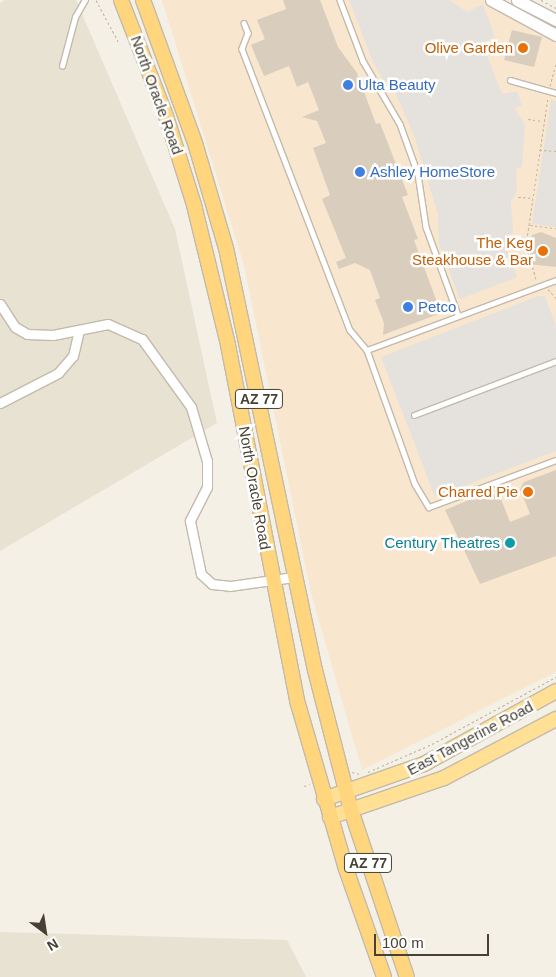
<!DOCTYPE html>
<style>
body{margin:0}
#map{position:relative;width:556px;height:977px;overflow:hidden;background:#f4f0e6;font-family:Helvetica,sans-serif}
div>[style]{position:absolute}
.residential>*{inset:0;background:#e8e2d3}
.commercial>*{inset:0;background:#f8e6cf}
.parking>*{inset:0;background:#e5e2de}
.building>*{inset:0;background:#d9cebd}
.path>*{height:1px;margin-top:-0.5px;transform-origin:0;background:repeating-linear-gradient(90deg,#c3b398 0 2.5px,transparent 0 5px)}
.roads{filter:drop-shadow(1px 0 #c3baab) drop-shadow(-1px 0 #c3baab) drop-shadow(0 1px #c3baab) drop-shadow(0 -1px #c3baab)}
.service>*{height:4.5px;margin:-2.25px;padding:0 2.25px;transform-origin:2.25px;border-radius:2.25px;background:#fff}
.minor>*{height:9px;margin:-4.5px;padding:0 4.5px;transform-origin:4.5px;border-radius:4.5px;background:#fff}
.tertiary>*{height:11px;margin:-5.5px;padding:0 5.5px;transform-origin:5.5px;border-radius:5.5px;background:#fff}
.primary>*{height:14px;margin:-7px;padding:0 7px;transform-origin:7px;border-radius:7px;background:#ffe094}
.trunk>*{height:14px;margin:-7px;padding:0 7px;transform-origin:7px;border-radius:7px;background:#ffd67d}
.dots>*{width:14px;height:14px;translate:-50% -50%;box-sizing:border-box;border:2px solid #fff;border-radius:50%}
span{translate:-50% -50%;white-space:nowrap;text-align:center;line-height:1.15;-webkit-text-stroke:5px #fff;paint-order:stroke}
.shield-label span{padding:1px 4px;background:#fff;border:1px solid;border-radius:4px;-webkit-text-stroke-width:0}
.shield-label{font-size:14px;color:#474034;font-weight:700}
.food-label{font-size:15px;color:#c56008}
.right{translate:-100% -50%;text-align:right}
.shop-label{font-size:15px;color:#366cbe}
.left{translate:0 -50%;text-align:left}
.street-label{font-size:15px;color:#474034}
.culture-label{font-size:15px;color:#0d838f}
.north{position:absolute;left:20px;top:907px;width:50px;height:50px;-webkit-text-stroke:4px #fff;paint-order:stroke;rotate:149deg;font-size:14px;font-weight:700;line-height:20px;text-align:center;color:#474034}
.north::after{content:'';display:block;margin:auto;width:18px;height:22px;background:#474034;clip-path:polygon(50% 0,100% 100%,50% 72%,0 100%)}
.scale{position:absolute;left:374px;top:934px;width:115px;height:22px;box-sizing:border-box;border:2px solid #474034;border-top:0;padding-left:6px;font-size:15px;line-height:18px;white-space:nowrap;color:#474034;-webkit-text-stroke:4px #fff;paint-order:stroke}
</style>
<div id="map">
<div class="residential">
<div style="clip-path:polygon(5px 0,76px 0,175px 229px,217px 423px,0 551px,0 3px)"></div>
<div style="clip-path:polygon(0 932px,287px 940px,306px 977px,0 977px)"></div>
</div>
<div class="commercial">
<div style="clip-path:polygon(162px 0,485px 0,556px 41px,556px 672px,362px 770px,311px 593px,244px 265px)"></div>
</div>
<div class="parking">
<div style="clip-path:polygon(349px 0,449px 0,467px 12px,483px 4px,495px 37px,482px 43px,502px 94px,517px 91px,522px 105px,514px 108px,525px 125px,522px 167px,516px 169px,517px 191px,511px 201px,513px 232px,504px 243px,517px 277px,460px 299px,439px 244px,438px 215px,415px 138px,392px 85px,384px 82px,373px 62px)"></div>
<div style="clip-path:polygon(551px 100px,556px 101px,556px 227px,532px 224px)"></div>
<div style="clip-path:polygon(538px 296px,545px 296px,556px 326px,556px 451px,435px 497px,381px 357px)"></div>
</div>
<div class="building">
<div style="clip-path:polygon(283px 0,320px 0,338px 47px,357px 73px,376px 124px,380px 123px,408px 195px,402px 197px,418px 239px,414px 240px,441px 313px,383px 335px,384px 323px,375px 300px,380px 298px,370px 270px,355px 263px,339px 269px,336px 262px,346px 258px,322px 199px,330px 195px,313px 148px,326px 143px,317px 121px,302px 117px,319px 110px,308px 82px,297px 87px,289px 66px,264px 76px,251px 45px,265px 39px,257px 20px,286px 9px)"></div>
<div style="clip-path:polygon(512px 30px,542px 37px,534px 67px,504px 60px)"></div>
<div style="clip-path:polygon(541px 232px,556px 238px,556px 267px,528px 264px,532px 235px)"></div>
<div style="clip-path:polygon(556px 470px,556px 556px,480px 584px,445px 510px,488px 492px,501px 499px,510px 522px,530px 514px,520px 489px,524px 482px)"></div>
</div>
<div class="path">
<div style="left:96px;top:0;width:47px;rotate:61.8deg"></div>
<div style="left:541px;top:0;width:17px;rotate:28deg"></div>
<div style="left:550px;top:86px;width:24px;rotate:-75deg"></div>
<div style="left:528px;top:119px;width:14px;rotate:8deg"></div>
<div style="left:539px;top:150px;width:17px;rotate:3deg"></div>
<div style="left:518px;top:197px;width:14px;rotate:4deg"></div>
<div style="left:530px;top:225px;width:26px;rotate:7deg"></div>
<div style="left:536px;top:279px;width:35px;rotate:-106deg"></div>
<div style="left:526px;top:245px;width:150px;rotate:-81.5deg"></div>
<div style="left:548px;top:289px;width:12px;rotate:48deg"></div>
<div style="left:352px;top:772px;width:8px;rotate:14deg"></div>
<div style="left:368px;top:772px;width:70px;rotate:-23.6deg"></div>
<div style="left:432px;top:744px;width:141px;rotate:-28.4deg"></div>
<div style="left:304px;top:786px;width:6px;rotate:-18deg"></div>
</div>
<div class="roads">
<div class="service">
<div style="left:340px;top:0;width:65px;rotate:69.3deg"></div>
<div style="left:363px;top:61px;width:73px;rotate:59.6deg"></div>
<div style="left:400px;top:124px;width:53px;rotate:70.2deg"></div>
<div style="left:418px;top:174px;width:54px;rotate:81.4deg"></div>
<div style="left:426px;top:227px;width:94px;rotate:70deg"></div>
<div style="left:244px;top:23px;width:11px;rotate:68deg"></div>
<div style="left:248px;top:33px;width:17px;rotate:111deg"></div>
<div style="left:242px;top:49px;width:301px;rotate:69deg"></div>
<div style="left:350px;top:330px;width:26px;rotate:50deg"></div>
<div style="left:367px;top:350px;width:142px;rotate:70.3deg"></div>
<div style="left:415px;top:484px;width:27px;rotate:59deg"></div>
<div style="left:429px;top:507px;width:135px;rotate:-20.3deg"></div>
<div style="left:62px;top:66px;width:51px;rotate:-75.1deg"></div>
<div style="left:75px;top:17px;width:20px;rotate:-60deg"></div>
<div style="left:510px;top:80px;width:48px;rotate:15.8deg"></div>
<div style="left:367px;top:350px;width:202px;rotate:-20.3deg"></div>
<div style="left:414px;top:415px;width:152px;rotate:-20.8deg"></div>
</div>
<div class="minor">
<div style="left:0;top:304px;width:27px;rotate:57deg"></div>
<div style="left:15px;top:327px;width:14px;rotate:30deg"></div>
<div style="left:27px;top:334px;width:26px;rotate:2deg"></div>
<div style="left:53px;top:335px;width:56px;rotate:-11.3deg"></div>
<div style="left:108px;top:324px;width:37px;rotate:24deg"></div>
<div style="left:142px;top:339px;width:84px;rotate:54.2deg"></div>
<div style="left:191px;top:407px;width:56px;rotate:73.5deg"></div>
<div style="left:207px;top:461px;width:26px;rotate:90deg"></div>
<div style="left:207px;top:487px;width:38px;rotate:117deg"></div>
<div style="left:190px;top:521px;width:54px;rotate:78.3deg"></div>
<div style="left:201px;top:574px;width:15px;rotate:42deg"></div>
<div style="left:212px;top:584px;width:18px;rotate:6deg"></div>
<div style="left:230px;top:586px;width:65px;rotate:-8deg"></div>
<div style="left:0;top:403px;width:65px;rotate:-27.3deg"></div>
<div style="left:58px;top:373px;width:23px;rotate:-49deg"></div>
<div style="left:73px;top:356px;width:26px;rotate:-77deg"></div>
</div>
<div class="tertiary">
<div style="left:491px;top:0;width:74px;rotate:28.3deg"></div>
<div style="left:517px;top:0;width:44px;rotate:27.1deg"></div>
</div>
<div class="primary">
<div style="left:324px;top:799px;width:106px;rotate:-19.3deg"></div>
<div style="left:424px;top:764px;width:151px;rotate:-28.9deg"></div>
<div style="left:330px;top:817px;width:120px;rotate:-18.9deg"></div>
<div style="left:444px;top:778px;width:127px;rotate:-27.8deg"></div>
</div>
<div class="trunk">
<div style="left:121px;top:0;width:124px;rotate:68.8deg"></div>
<div style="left:166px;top:116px;width:93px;rotate:72.5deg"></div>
<div style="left:194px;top:205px;width:144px;rotate:76.3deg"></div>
<div style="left:228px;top:345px;width:366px;rotate:79deg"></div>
<div style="left:298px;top:704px;width:172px;rotate:73.8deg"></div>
<div style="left:346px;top:869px;width:114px;rotate:70.6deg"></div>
<div style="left:143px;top:0;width:152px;rotate:70deg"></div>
<div style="left:195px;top:143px;width:109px;rotate:73.6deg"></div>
<div style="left:226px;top:248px;width:431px;rotate:78.1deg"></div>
<div style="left:315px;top:670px;width:145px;rotate:75.6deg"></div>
<div style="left:351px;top:810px;width:176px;rotate:71.5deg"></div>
</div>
</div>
<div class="dots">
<div style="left:523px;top:48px;background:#e8710a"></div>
<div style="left:348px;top:85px;background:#3f7fe0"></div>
<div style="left:360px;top:172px;background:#3f7fe0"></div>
<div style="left:543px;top:251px;background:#e8710a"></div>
<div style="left:408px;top:307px;background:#3f7fe0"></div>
<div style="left:528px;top:492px;background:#e8710a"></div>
<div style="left:510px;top:543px;background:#0f9aa8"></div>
</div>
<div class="shield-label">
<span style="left:259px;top:399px">AZ 77</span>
<span style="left:368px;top:863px">AZ 77</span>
</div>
<div class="food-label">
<span class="right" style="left:513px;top:48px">Olive Garden</span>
<span class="right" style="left:533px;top:251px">The Keg<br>Steakhouse &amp; Bar</span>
<span class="right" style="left:518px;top:492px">Charred Pie</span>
</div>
<div class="shop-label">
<span class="left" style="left:358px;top:85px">Ulta Beauty</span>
<span class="left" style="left:370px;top:172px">Ashley HomeStore</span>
<span class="left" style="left:418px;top:307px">Petco</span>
</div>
<div class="street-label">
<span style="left:157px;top:95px;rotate:70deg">North Oracle Road</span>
<span style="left:255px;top:488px;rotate:80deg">North Oracle Road</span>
<span style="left:470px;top:738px;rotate:-28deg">East Tangerine Road</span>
</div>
<div class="culture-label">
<span class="right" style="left:500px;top:543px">Century Theatres</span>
</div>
<div class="north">N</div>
<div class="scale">100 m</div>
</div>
